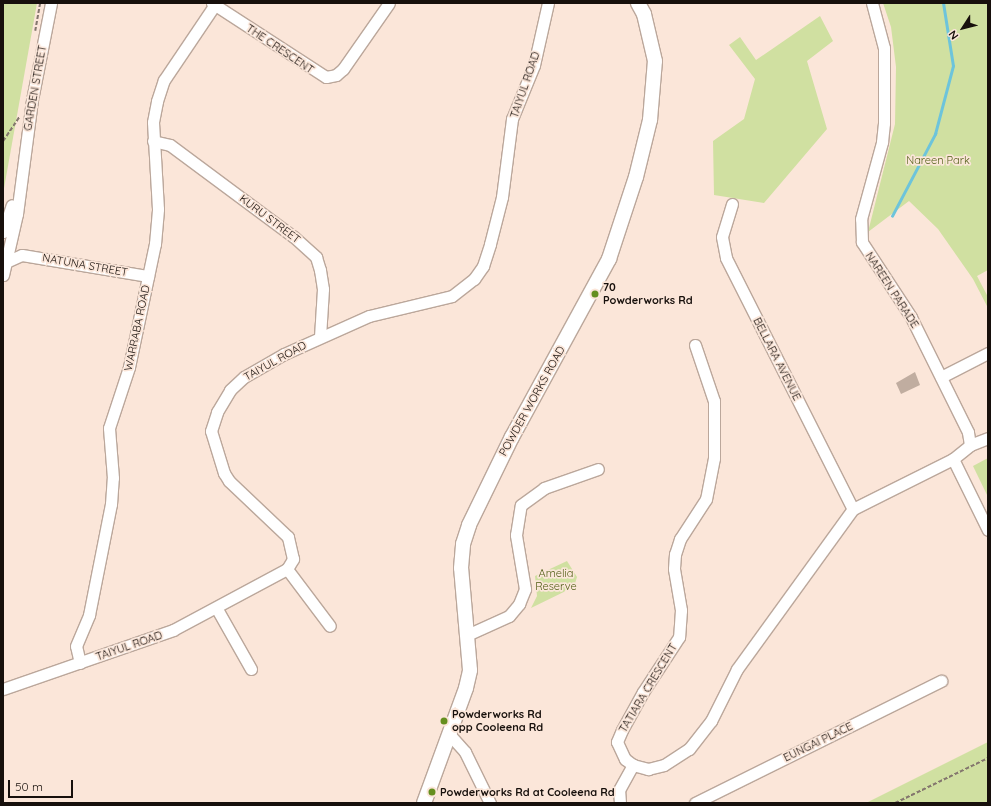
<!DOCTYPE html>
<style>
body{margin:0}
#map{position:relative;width:991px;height:806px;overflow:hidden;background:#fbe6d9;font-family:Quicksand,sans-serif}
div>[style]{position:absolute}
.green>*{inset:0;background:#d0e0a1}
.stream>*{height:2.5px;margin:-1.25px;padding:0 1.25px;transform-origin:1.25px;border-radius:1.25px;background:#6dc4db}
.building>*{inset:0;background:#c0ada0}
.path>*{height:1.5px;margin-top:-0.75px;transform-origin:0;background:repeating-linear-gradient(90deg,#84776e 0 4px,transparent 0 6px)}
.roads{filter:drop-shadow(1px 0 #bba79b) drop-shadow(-1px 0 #bba79b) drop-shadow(0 1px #bba79b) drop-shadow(0 -1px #bba79b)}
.minor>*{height:11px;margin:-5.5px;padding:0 5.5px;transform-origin:5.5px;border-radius:5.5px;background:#fff}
.major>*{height:14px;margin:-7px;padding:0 7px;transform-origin:7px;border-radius:7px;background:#fff}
.dots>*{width:11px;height:11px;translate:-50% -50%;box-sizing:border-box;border:2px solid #fbe6d9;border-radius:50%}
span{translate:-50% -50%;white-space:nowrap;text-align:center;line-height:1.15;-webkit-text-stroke:3.5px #fbe6d9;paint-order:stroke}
.street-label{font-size:11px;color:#17100c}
.park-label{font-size:11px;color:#515e16}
.poi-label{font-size:11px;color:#17100c;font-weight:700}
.left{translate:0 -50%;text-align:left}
.frame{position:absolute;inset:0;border:4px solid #17100c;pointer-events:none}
.north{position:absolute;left:943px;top:8px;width:40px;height:40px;-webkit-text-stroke:3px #fbe6d9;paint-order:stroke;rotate:234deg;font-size:11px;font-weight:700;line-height:16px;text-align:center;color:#17100c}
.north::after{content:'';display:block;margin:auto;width:14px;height:18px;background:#17100c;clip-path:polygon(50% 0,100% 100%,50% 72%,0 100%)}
.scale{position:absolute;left:8px;top:780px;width:65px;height:18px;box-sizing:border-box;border:2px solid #17100c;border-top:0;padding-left:5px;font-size:12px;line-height:14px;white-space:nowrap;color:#17100c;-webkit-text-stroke:3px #fbe6d9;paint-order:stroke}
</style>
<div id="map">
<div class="green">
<div style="clip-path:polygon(3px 3px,37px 3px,3px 194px)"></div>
<div style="clip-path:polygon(883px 3px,988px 3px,988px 270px,977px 276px,988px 297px,988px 308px,973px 279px,938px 229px,909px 201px,868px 232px,895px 124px,896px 67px,891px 27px)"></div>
<div style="clip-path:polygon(820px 16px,833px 41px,807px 61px,827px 129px,764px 203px,714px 195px,713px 141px,744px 119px,755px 79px,729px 45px,740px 37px,756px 60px)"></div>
<div style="clip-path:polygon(988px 458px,988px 497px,973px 466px)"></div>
<div style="clip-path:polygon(567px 561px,577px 577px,574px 587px,531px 608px,537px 596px,535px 576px)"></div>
<div style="clip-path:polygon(988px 742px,988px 803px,866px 803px)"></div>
</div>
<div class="stream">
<div style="left:892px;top:216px;width:93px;rotate:-62.3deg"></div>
<div style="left:935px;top:134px;width:70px;rotate:-75.2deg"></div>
<div style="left:953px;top:66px;width:64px;rotate:-99deg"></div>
</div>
<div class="building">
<div style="clip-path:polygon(915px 372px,920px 385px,901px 394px,896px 383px)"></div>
</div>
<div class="path">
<div style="left:35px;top:31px;width:28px;rotate:-80deg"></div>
<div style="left:3px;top:141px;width:29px;rotate:-56deg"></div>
<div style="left:895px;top:803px;width:103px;rotate:-25.8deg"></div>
</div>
<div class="roads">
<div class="minor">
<div style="left:212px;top:3px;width:136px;rotate:33deg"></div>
<div style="left:326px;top:77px;width:10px;rotate:-11deg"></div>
<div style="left:336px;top:75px;width:9px;rotate:-41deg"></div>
<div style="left:343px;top:69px;width:80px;rotate:-55.1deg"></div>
<div style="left:153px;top:141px;width:17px;rotate:13deg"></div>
<div style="left:170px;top:145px;width:154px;rotate:36.6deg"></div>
<div style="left:294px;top:237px;width:30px;rotate:42deg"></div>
<div style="left:316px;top:257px;width:14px;rotate:73deg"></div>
<div style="left:320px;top:270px;width:19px;rotate:81deg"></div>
<div style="left:323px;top:289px;width:48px;rotate:93.6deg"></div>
<div style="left:732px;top:204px;width:34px;rotate:107deg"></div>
<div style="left:722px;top:237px;width:21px;rotate:79deg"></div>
<div style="left:726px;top:258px;width:281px;rotate:63.2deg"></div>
<div style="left:3px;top:232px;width:28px;rotate:-72deg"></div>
<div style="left:6px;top:262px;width:17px;rotate:-24deg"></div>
<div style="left:22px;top:255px;width:128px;rotate:9.5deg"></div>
<div style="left:3px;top:275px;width:63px;rotate:-77.1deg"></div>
<div style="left:17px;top:214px;width:115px;rotate:-82.5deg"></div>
<div style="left:32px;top:100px;width:99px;rotate:-78.9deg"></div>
<div style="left:695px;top:345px;width:59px;rotate:71.3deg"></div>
<div style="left:714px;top:401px;width:57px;rotate:90deg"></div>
<div style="left:714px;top:458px;width:42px;rotate:101deg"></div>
<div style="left:706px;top:499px;width:48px;rotate:123deg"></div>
<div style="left:680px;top:539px;width:16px;rotate:108deg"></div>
<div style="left:675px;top:554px;width:15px;rotate:94deg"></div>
<div style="left:674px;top:569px;width:42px;rotate:80.3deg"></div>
<div style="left:681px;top:610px;width:27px;rotate:94deg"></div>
<div style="left:679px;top:637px;width:66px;rotate:123.2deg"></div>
<div style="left:643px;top:692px;width:43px;rotate:118.9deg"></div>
<div style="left:622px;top:730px;width:13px;rotate:113deg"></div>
<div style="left:617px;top:742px;width:19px;rotate:65deg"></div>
<div style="left:625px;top:759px;width:10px;rotate:37deg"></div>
<div style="left:633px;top:765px;width:16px;rotate:15deg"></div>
<div style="left:648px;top:769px;width:16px;rotate:-14deg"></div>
<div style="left:664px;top:765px;width:30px;rotate:-33deg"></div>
<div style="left:689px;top:749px;width:36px;rotate:-52deg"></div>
<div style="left:711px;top:721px;width:58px;rotate:-63.4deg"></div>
<div style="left:737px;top:669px;width:198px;rotate:-54.1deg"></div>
<div style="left:853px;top:509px;width:112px;rotate:-26.6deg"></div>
<div style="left:953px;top:459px;width:22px;rotate:-39deg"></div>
<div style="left:970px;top:445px;width:13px;rotate:-99deg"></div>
<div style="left:968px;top:432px;width:128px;rotate:-116.4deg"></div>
<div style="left:911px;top:317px;width:90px;rotate:-123.2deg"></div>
<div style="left:862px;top:242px;width:23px;rotate:-92deg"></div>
<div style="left:861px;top:219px;width:80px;rotate:-74.7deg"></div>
<div style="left:882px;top:142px;width:19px;rotate:-84deg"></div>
<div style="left:884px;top:123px;width:75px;rotate:-90deg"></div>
<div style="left:884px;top:48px;width:47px;rotate:-104.9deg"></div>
<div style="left:941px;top:377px;width:53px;rotate:-27.1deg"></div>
<div style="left:970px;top:445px;width:19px;rotate:-21deg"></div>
<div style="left:953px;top:459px;width:79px;rotate:63.8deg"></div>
<div style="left:287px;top:569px;width:71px;rotate:53deg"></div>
<div style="left:217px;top:609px;width:69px;rotate:60.5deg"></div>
<div style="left:467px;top:635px;width:46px;rotate:-24.3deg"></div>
<div style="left:509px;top:616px;width:16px;rotate:-50deg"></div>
<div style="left:519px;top:604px;width:16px;rotate:-68deg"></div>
<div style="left:525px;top:589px;width:55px;rotate:-99.5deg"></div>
<div style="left:516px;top:535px;width:30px;rotate:-81deg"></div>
<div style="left:521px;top:505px;width:29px;rotate:-36deg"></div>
<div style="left:544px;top:488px;width:57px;rotate:-19.4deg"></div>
<div style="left:80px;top:663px;width:17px;rotate:-103deg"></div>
<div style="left:76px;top:646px;width:34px;rotate:-67deg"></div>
<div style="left:89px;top:615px;width:113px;rotate:-78.8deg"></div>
<div style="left:111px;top:504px;width:26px;rotate:-86deg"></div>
<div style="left:113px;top:478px;width:50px;rotate:-94.6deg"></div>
<div style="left:109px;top:428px;width:64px;rotate:-71.8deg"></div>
<div style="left:129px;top:367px;width:126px;rotate:-78.1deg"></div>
<div style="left:155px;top:244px;width:35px;rotate:-85deg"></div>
<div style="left:158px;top:209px;width:87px;rotate:-93.3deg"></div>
<div style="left:153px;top:122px;width:21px;rotate:-79deg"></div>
<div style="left:157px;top:101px;width:22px;rotate:-72deg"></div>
<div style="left:164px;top:80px;width:93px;rotate:-56deg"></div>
<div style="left:3px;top:689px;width:180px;rotate:-19.1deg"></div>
<div style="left:173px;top:630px;width:129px;rotate:-28.2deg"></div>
<div style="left:287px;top:569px;width:12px;rotate:-59deg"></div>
<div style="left:293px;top:559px;width:23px;rotate:-103deg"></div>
<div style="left:288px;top:537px;width:81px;rotate:-136.5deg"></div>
<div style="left:229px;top:481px;width:9px;rotate:-122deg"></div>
<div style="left:224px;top:473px;width:44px;rotate:-107.2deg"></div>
<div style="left:211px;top:431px;width:20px;rotate:-72deg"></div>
<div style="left:217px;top:412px;width:26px;rotate:-59deg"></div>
<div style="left:230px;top:390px;width:19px;rotate:-43deg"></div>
<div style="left:244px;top:377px;width:46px;rotate:-29.9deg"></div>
<div style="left:284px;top:354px;width:93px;rotate:-24.1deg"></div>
<div style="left:369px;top:316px;width:85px;rotate:-13.5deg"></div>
<div style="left:452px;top:296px;width:28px;rotate:-38deg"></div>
<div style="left:474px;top:279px;width:16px;rotate:-55deg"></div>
<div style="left:483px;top:266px;width:23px;rotate:-72deg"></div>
<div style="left:490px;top:244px;width:49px;rotate:-75.7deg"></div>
<div style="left:502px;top:197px;width:79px;rotate:-82.7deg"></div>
<div style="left:512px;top:119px;width:58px;rotate:-67.8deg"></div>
<div style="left:534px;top:65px;width:64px;rotate:-77.3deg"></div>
<div style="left:449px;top:734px;width:24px;rotate:48deg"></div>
<div style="left:465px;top:752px;width:57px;rotate:63.9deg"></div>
<div style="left:620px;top:803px;width:13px;rotate:-94deg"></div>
<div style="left:619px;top:790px;width:29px;rotate:-61deg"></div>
<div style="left:695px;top:803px;width:275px;rotate:-26.4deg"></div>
</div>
<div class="major">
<div style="left:424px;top:803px;width:122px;rotate:-69.9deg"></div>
<div style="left:466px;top:688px;width:18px;rotate:-77deg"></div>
<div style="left:470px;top:670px;width:102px;rotate:-95deg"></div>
<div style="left:461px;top:568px;width:24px;rotate:-85deg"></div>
<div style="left:463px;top:544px;width:20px;rotate:-72deg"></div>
<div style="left:469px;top:525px;width:98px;rotate:-64deg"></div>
<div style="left:512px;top:437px;width:203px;rotate:-61.4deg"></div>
<div style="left:609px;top:259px;width:86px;rotate:-71.8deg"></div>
<div style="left:636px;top:177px;width:59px;rotate:-76.2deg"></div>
<div style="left:650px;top:120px;width:59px;rotate:-85.2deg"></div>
<div style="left:655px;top:61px;width:48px;rotate:-103.2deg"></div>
<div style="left:644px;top:14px;width:13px;rotate:-119deg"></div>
</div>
</div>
<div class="dots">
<div style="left:595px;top:294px;background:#658f1f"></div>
<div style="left:444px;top:721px;background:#658f1f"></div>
<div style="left:432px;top:792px;background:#658f1f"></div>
</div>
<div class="street-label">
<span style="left:280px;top:49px;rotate:34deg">THE CRESCENT</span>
<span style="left:525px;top:85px;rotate:-71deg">TAIYUL ROAD</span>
<span style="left:35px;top:88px;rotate:-80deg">GARDEN STREET</span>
<span style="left:270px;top:219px;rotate:37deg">KURU STREET</span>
<span style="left:85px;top:265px;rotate:10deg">NATUNA STREET</span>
<span style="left:892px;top:290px;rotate:57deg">NAREEN PARADE</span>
<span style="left:137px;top:328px;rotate:-78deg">WARRABA ROAD</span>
<span style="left:777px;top:359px;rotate:63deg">BELLARA AVENUE</span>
<span style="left:275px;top:361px;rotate:-29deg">TAIYUL ROAD</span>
<span style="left:532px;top:401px;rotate:-61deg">POWDER WORKS ROAD</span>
<span style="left:129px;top:646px;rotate:-19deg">TAIYUL ROAD</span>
<span style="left:648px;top:688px;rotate:-59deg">TATIARA CRESCENT</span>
<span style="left:818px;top:742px;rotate:-26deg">EUNGAI PLACE</span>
</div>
<div class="park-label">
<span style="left:938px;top:160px">Nareen Park</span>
<span style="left:556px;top:580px">Amelia<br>Reserve</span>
</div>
<div class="poi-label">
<span class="left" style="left:603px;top:294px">70<br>Powderworks Rd</span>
<span class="left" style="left:452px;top:721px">Powderworks Rd<br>opp Cooleena Rd</span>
<span class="left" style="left:440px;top:792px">Powderworks Rd at Cooleena Rd</span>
</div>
<div class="frame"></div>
<div class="north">N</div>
<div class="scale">50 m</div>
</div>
